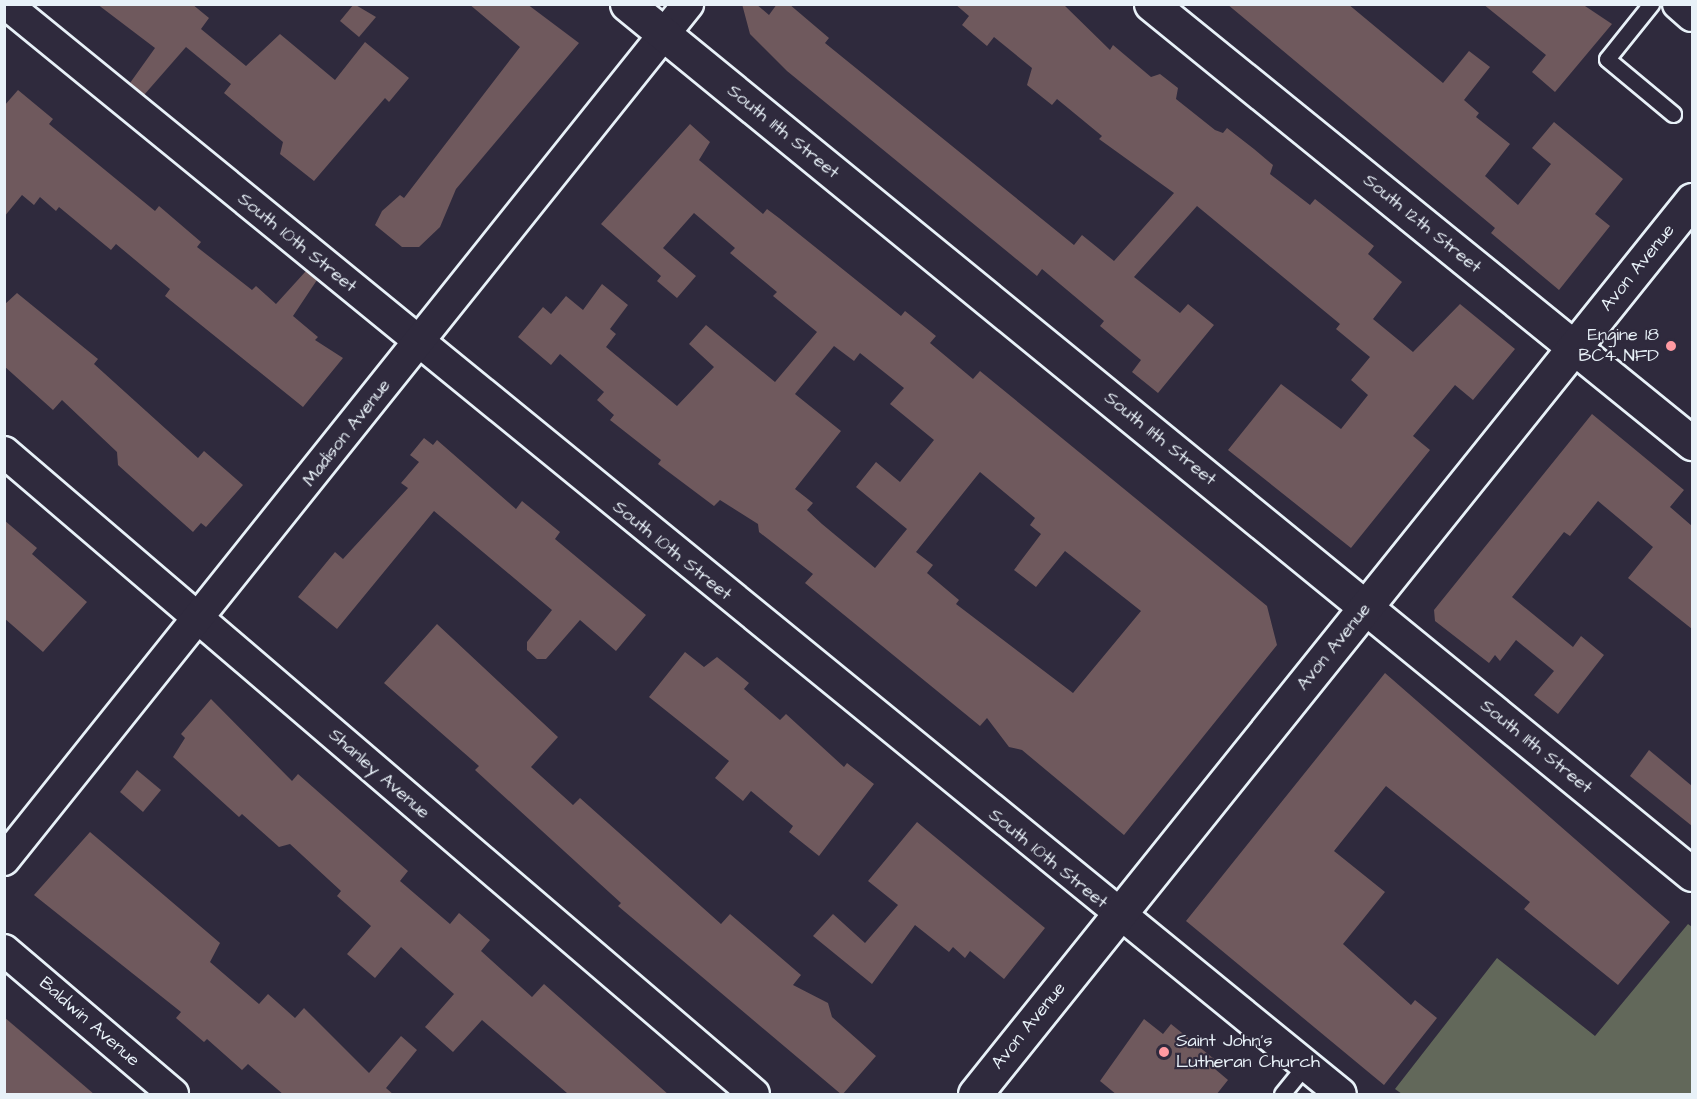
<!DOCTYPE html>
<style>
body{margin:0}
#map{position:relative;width:1697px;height:1099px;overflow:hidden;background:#2f2a3d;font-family:"Architects Daughter",sans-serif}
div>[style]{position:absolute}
.green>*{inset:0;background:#62685a}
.building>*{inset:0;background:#6f595d}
.roads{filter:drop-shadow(2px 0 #e8f1f8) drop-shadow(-2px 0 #e8f1f8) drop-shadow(0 2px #e8f1f8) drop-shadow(0 -2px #e8f1f8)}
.service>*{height:15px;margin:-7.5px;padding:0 7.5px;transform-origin:7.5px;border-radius:7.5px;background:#2f2a3d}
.minor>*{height:30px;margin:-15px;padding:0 15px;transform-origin:15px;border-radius:15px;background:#2f2a3d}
.tertiary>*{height:33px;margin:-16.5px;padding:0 16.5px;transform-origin:16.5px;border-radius:16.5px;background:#2f2a3d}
.dots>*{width:16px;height:16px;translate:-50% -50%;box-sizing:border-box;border:3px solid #2f2a3d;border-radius:50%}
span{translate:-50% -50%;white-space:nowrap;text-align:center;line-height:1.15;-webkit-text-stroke:4.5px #2f2a3d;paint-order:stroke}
.street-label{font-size:18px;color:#e8f1f8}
.poi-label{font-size:18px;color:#e8f1f8}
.right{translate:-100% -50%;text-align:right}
.left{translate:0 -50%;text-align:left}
.frame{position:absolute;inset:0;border:6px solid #e8f1f8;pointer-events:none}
</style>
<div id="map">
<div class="green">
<div style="clip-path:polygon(1688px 924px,1692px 927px,1692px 1094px,1402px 1094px,1395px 1089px,1497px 958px,1595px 1036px)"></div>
</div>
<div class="building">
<div style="clip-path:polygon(97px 4px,192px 4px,209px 18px,201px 29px,246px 66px,280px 34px,335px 80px,365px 42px,409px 78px,389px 102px,385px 98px,314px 181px,280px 154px,283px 142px,224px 93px,231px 84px,186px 47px,144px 95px,130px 83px,155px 48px)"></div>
<div style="clip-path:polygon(354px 4px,376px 17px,359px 37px,340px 21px)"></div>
<div style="clip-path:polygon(469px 4px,527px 4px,579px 43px,456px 189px,440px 227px,419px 247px,402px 247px,375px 225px,382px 211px,400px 195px,404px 198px,520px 47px)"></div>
<div style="clip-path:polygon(742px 4px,756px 4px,769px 15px,777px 4px,789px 4px,829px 38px,825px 43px,1074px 245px,1082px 235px,1114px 261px,1174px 193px,1099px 139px,1102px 136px,1057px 99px,1052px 105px,1027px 85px,1032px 68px,994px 37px,987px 46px,962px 25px,969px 16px,955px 4px,1063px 4px,1110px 50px,1113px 45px,1151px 77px,1160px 74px,1178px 88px,1176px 99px,1215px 130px,1223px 133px,1227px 128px,1254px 149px,1273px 165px,1270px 174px,1310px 205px,1315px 199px,1374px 246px,1368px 254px,1402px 282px,1373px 319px,1413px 352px,1460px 304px,1515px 349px,1473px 400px,1455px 385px,1413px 436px,1430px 450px,1351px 548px,1228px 450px,1281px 384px,1341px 429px,1368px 395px,1351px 380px,1370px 357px,1336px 329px,1340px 324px,1197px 206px,1134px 277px,1180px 313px,1188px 304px,1214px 325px,1158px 393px,1132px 372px,1141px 360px,1100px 326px,1104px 321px,1042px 269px,1037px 276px,787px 71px,750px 34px)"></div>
<div style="clip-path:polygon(1227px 4px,1348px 4px,1443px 83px,1469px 51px,1490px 67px,1464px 100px,1479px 113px,1476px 117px,1510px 144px,1485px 176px,1518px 205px,1551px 164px,1532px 148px,1554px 122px,1623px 179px,1595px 214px,1610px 226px,1559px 290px,1491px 233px,1495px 228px)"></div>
<div style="clip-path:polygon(1483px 4px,1582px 4px,1612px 24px,1555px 92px,1532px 72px,1546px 55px)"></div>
<div style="clip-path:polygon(18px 90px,53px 119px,49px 124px,155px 211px,159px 206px,201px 242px,197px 247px,252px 290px,256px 286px,276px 304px,306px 271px,317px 280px,293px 316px,318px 337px,315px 340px,343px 358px,303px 407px,165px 296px,170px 289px,116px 244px,111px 250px,59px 207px,56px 211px,40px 197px,34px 205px,22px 195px,4px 217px,4px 106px)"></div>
<div style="clip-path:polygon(evenodd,690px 124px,710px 142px,699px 160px,763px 214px,767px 209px,779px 218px,901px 316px,905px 311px,936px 336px,930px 343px,973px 379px,980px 371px,1267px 606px,1277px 645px,1124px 835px,1022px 750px,1009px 747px,987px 718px,980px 726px,805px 583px,813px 574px,759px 532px,758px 524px,720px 500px,714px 506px,658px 464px,661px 460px,610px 420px,614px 415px,597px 400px,604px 392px,560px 354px,551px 365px,518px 337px,543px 307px,551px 314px,566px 296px,583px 310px,602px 284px,628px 305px,610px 329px,616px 334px,606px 347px,677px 406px,714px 367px,689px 344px,706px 325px,775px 382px,817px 332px,773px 296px,777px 292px,730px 253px,735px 248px,694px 213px,663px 248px,696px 276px,677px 298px,657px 281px,661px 276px,601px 224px,690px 124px,834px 346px,854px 361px,860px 353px,904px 388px,890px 404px,934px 440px,900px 482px,876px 462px,856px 487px,907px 529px,875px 568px,822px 524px,807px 510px,813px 503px,795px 489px,841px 431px,795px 394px,834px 346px,690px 124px,980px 472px,1035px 518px,1030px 525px,1041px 534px,1014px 570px,1036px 587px,1065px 551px,1141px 611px,1073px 693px,956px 604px,959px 600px,927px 573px,933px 565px,916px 552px,980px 472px)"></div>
<div style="clip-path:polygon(17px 293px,98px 359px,94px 364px,198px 458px,204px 451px,243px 485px,206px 527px,201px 523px,193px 532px,118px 465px,117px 452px,62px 400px,53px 410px,4px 366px,4px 305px)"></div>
<div style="clip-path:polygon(1592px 414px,1684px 490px,1670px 507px,1692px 526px,1692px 629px,1628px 578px,1653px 547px,1598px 501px,1570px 536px,1564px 532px,1512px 597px,1573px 647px,1581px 636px,1604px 655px,1558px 714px,1534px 695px,1554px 671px,1516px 640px,1500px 661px,1495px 655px,1489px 663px,1435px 621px,1434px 610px)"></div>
<div style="clip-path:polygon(424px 438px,433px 445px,437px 440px,516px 509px,522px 501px,560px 532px,555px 539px,646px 615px,616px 651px,580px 620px,546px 659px,537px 659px,527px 650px,527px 642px,552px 610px,434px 511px,337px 629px,298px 597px,335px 552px,343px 559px,408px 488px,401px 483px,419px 462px,410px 455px)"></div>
<div style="clip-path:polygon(4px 520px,37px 548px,32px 554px,87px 602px,43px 652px,4px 618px)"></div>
<div style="clip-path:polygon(437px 624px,558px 737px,531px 767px,573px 805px,580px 798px,721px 924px,730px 914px,801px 975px,793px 985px,828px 1003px,832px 1017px,876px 1056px,842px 1095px,618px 906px,621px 903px,475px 770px,479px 766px,384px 683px)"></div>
<div style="clip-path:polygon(685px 652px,704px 667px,717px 657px,749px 683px,744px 689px,780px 720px,786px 714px,844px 767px,847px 763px,874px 784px,819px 856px,789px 832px,793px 826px,751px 791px,743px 801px,715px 778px,729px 761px,649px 697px)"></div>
<div style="clip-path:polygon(1385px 673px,1670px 922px,1618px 985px,1524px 909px,1530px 902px,1386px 786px,1334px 851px,1385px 892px,1343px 944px,1411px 1005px,1415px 1000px,1437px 1018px,1384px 1085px,1186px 921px)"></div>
<div style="clip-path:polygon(211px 699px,292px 781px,298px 774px,408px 871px,400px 881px,450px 924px,459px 913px,490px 940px,481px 951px,532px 997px,544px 984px,669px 1095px,567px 1093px,482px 1020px,453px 1052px,425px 1027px,454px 994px,401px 947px,375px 978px,347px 954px,371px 926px,337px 896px,341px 891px,290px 844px,279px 847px,242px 814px,239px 817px,173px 757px,185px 738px,181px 734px)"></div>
<div style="clip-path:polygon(1649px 750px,1692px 786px,1692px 826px,1630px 776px)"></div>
<div style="clip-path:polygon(137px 770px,161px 790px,143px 812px,120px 792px)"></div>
<div style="clip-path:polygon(917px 822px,1045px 928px,1004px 979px,970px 951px,965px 958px,953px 947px,949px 952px,915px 925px,872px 984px,813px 936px,833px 914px,865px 943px,898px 905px,868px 881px)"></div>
<div style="clip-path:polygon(90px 832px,220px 943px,210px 962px,259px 1004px,268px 994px,295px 1018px,304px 1008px,369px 1073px,401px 1036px,417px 1050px,386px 1088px,394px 1095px,284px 1095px,248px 1064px,242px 1070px,207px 1039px,204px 1042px,176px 1018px,181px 1012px,34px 895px)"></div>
<div style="clip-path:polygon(4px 1017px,45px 1052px,95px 1095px,4px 1095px)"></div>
<div style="clip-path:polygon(1144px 1019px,1163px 1034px,1171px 1024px,1219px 1063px,1215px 1069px,1228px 1080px,1216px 1095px,1117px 1095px,1100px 1081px)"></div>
</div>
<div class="roads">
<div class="service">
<div style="left:1651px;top:4px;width:70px;rotate:128.7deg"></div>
<div style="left:1607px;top:59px;width:86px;rotate:39.8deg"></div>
<div style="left:1282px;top:1094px;width:36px;rotate:-51deg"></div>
</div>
<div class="minor">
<div style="left:6px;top:4px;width:1723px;rotate:39.23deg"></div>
<div style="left:1678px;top:4px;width:18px;rotate:41deg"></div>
<div style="left:4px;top:452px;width:987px;rotate:40.56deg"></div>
<div style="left:4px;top:860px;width:1096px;rotate:-51.37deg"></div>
<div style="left:4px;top:950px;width:222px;rotate:40.4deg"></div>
</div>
<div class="tertiary">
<div style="left:627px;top:4px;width:1375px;rotate:39.25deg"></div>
<div style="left:1151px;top:4px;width:697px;rotate:39.06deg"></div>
<div style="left:975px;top:1094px;width:1146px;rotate:-51.27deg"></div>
</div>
</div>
<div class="dots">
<div style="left:1671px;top:346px;background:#ff9aa2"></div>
<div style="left:1164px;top:1052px;background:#ff9aa2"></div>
</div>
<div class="street-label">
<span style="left:783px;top:132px;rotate:39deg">South 11th Street</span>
<span style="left:1422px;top:224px;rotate:39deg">South 12th Street</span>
<span style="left:297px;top:243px;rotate:39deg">South 10th Street</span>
<span style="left:1638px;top:268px;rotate:-51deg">Avon Avenue</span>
<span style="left:347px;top:433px;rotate:-52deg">Madison Avenue</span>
<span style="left:1160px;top:439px;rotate:39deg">South 11th Street</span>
<span style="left:672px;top:551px;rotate:39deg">South 10th Street</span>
<span style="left:1334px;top:647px;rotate:-51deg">Avon Avenue</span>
<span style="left:1536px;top:747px;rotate:39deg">South 11th Street</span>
<span style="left:379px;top:774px;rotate:41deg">Shanley Avenue</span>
<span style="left:1048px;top:859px;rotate:39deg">South 10th Street</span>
<span style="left:89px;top:1022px;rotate:41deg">Baldwin Avenue</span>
<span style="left:1029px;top:1026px;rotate:-51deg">Avon Avenue</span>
</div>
<div class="poi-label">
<span class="right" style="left:1659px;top:346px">Engine 18<br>BC4 NFD</span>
<span class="left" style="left:1176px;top:1052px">Saint John's<br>Lutheran Church</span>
</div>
<div class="frame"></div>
</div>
